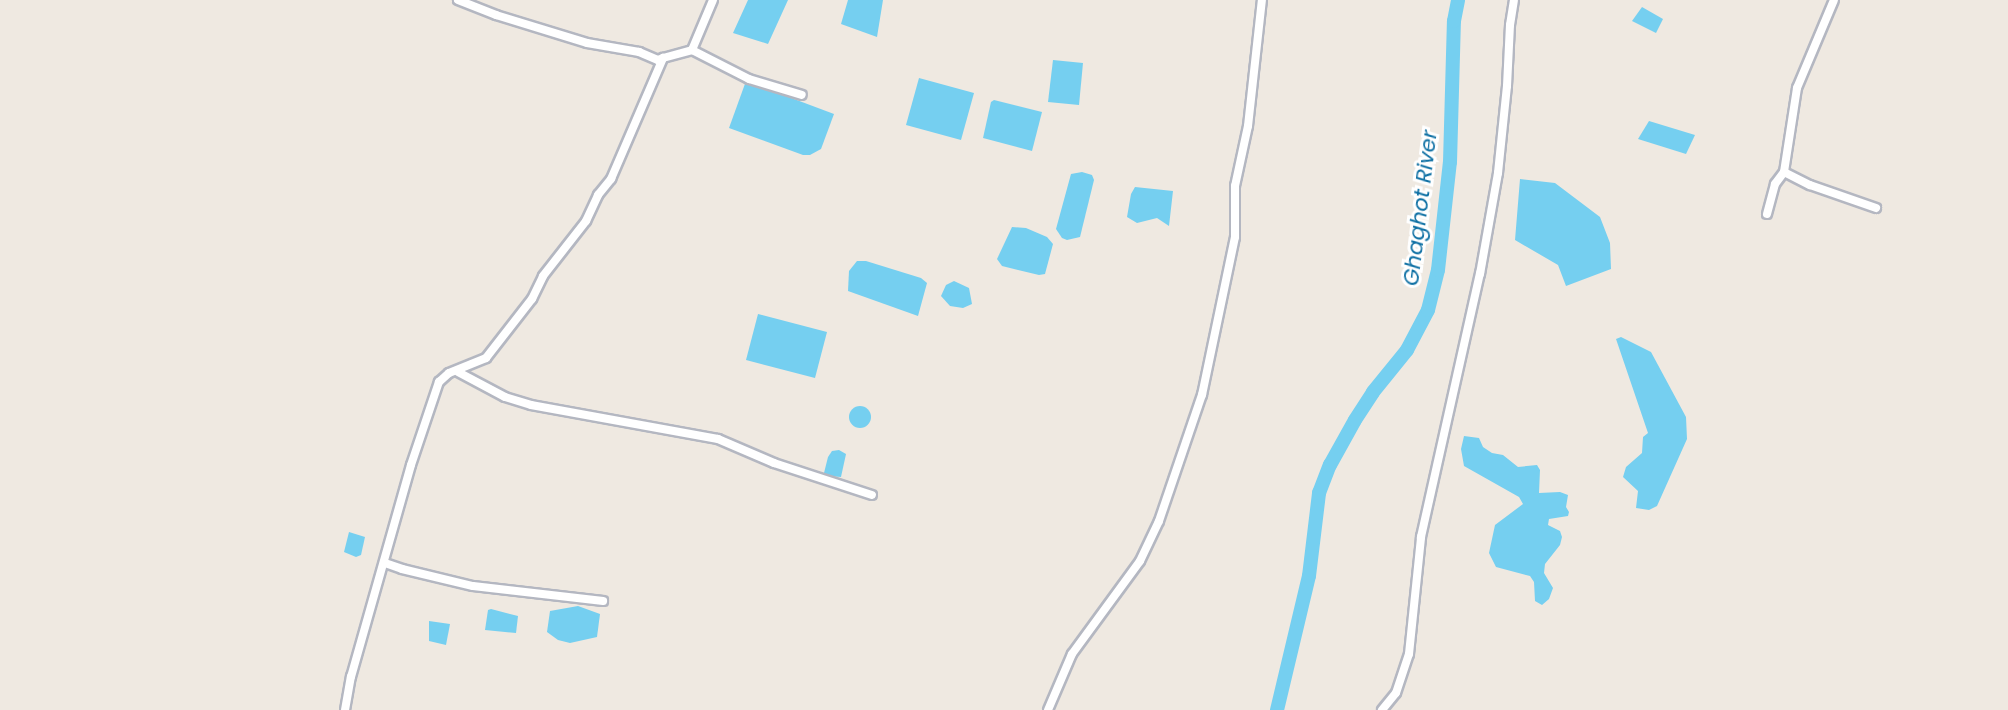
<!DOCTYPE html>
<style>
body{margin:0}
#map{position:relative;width:2008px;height:710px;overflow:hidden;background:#efe9e1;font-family:Poppins,sans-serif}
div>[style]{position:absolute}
.water>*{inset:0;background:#75cff0}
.round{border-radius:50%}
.river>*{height:14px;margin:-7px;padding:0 7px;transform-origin:7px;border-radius:7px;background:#75cff0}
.roads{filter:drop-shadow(2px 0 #b4b7c1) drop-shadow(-2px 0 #b4b7c1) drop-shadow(0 2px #b4b7c1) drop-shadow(0 -2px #b4b7c1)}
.minor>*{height:8px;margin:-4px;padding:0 4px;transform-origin:4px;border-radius:4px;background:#fff}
span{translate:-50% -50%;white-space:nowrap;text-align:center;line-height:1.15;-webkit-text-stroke:6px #fff;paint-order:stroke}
.water-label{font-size:22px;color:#0d6fa3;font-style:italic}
</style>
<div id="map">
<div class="water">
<div style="clip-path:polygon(748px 0,788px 0,768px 44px,733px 33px)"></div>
<div style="clip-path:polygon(848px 0,883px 0,877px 37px,841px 24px)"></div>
<div style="clip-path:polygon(1642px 7px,1663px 19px,1656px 33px,1632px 21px)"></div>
<div style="clip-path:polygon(1053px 60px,1083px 63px,1079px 105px,1048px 102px)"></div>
<div style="clip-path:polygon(919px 78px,974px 93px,961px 140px,906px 125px)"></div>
<div style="clip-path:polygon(746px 81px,834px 114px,821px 149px,810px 155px,803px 155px,729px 128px)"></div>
<div style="clip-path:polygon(994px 100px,1042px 112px,1032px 151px,983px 138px,991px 102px)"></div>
<div style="clip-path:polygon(1649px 121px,1695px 135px,1686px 154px,1638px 139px)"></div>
<div style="clip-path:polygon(1082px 172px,1092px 175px,1094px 180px,1080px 237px,1067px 240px,1062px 238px,1056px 229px,1071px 174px)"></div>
<div style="clip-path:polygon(1520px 179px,1555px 183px,1600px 217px,1610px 243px,1611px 269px,1566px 286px,1558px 265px,1515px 240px)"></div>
<div style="clip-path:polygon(1135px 187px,1173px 191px,1169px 226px,1157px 218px,1137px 223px,1127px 217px,1131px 194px)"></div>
<div style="clip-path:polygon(1012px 227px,1026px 228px,1047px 237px,1053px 244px,1045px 274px,1039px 275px,1002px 266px,997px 259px)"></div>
<div style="clip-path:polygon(857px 261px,866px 261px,921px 278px,927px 283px,918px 316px,848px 291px,849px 271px)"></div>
<div style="clip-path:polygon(954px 281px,969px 288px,972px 304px,963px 308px,950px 306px,941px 296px,946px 285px)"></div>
<div style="clip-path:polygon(758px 314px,827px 332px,815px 378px,746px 360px)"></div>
<div style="clip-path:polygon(1621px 337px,1651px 352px,1686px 417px,1687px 439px,1657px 506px,1649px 510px,1636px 508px,1638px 491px,1623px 477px,1626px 467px,1642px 453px,1643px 437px,1648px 433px,1616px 339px)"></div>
<div class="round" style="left:849px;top:406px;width:22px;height:22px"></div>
<div style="clip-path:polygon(1464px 436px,1479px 438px,1483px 447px,1492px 453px,1503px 455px,1518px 467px,1537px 465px,1540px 470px,1539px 493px,1560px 492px,1568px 495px,1566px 507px,1569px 512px,1568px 516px,1549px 519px,1548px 525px,1560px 531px,1562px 537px,1560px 545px,1545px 564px,1544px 573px,1553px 588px,1549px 599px,1542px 605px,1535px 601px,1534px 582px,1530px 576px,1496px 567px,1489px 553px,1495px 525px,1523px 504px,1519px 497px,1464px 466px,1461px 449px)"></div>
<div style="clip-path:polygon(839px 450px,846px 454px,841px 477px,828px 476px,824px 473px,828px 457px,832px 451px)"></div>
<div style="clip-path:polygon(349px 532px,365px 537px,361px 555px,356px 557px,344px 552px)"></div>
<div style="clip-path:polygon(578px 606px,600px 614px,597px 637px,570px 643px,558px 640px,547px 632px,550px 611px)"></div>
<div style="clip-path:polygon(491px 609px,518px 616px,516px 633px,485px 630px,488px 610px)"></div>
<div style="clip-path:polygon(429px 621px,450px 624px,446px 645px,429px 641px)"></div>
</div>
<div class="river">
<div style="left:1277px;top:710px;width:138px;rotate:-76.6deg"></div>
<div style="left:1309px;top:576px;width:84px;rotate:-83.1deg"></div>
<div style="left:1319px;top:493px;width:30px;rotate:-69deg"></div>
<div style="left:1330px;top:465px;width:51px;rotate:-60.9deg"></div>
<div style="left:1355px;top:420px;width:33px;rotate:-57deg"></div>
<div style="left:1373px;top:392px;width:54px;rotate:-51deg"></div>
<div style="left:1407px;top:350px;width:45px;rotate:-62.3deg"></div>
<div style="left:1428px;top:310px;width:41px;rotate:-76deg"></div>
<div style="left:1438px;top:270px;width:109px;rotate:-83.7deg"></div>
<div style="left:1450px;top:162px;width:141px;rotate:-88.4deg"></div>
<div style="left:1454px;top:21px;width:21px;rotate:-79deg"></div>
</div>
<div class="roads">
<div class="minor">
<div style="left:458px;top:0;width:41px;rotate:21.5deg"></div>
<div style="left:496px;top:15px;width:95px;rotate:17.1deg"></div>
<div style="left:587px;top:43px;width:53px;rotate:9.8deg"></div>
<div style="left:639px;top:52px;width:21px;rotate:23deg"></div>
<div style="left:658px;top:60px;width:5px;rotate:-22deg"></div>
<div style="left:692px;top:50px;width:64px;rotate:27deg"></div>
<div style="left:749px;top:79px;width:55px;rotate:16.8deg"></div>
<div style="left:1784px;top:172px;width:29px;rotate:27deg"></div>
<div style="left:1810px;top:185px;width:70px;rotate:19.2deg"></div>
<div style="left:1767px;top:214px;width:31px;rotate:-75deg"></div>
<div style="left:1775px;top:184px;width:15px;rotate:-53deg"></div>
<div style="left:1784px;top:172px;width:85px;rotate:-81.2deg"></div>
<div style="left:1797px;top:88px;width:95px;rotate:-67.2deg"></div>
<div style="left:458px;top:372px;width:53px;rotate:28deg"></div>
<div style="left:505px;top:397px;width:27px;rotate:17deg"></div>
<div style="left:531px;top:405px;width:190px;rotate:10.3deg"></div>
<div style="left:718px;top:439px;width:61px;rotate:23.2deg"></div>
<div style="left:774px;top:463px;width:103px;rotate:18.1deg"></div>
<div style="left:385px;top:563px;width:18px;rotate:19deg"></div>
<div style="left:402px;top:569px;width:73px;rotate:13.5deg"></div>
<div style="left:473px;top:586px;width:131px;rotate:6.6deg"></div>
<div style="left:345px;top:710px;width:34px;rotate:-80deg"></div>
<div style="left:351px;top:677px;width:220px;rotate:-74.2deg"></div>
<div style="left:411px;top:465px;width:88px;rotate:-71.4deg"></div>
<div style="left:439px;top:382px;width:13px;rotate:-42deg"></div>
<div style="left:449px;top:373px;width:40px;rotate:-22deg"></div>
<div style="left:486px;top:358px;width:75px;rotate:-52.1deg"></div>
<div style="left:532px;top:299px;width:25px;rotate:-64deg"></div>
<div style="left:543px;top:276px;width:70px;rotate:-52deg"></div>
<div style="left:586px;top:221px;width:29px;rotate:-65deg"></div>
<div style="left:598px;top:195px;width:21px;rotate:-51deg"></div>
<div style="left:611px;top:179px;width:132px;rotate:-66.7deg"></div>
<div style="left:663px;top:58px;width:30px;rotate:-15deg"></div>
<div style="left:692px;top:50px;width:54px;rotate:-67.2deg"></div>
<div style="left:1048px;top:710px;width:61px;rotate:-66.8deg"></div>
<div style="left:1072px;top:654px;width:115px;rotate:-53.8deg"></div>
<div style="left:1140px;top:561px;width:44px;rotate:-64.6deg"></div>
<div style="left:1159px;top:521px;width:133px;rotate:-71.2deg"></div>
<div style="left:1202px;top:395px;width:161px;rotate:-78.2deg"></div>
<div style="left:1235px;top:237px;width:51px;rotate:-90deg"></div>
<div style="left:1235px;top:186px;width:61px;rotate:-77.8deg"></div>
<div style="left:1248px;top:126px;width:127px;rotate:-83.7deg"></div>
<div style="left:1382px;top:710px;width:22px;rotate:-51deg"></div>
<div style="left:1396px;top:693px;width:41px;rotate:-71.6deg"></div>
<div style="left:1409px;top:654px;width:118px;rotate:-84.1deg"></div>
<div style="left:1421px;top:537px;width:270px;rotate:-77.4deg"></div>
<div style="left:1480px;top:274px;width:103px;rotate:-79.9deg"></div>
<div style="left:1498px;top:173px;width:87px;rotate:-84.1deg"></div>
<div style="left:1507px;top:86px;width:61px;rotate:-87.2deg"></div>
<div style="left:1510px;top:25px;width:25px;rotate:-81deg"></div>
</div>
</div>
<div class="water-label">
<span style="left:1420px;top:208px;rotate:-83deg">Ghaghot River</span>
</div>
</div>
